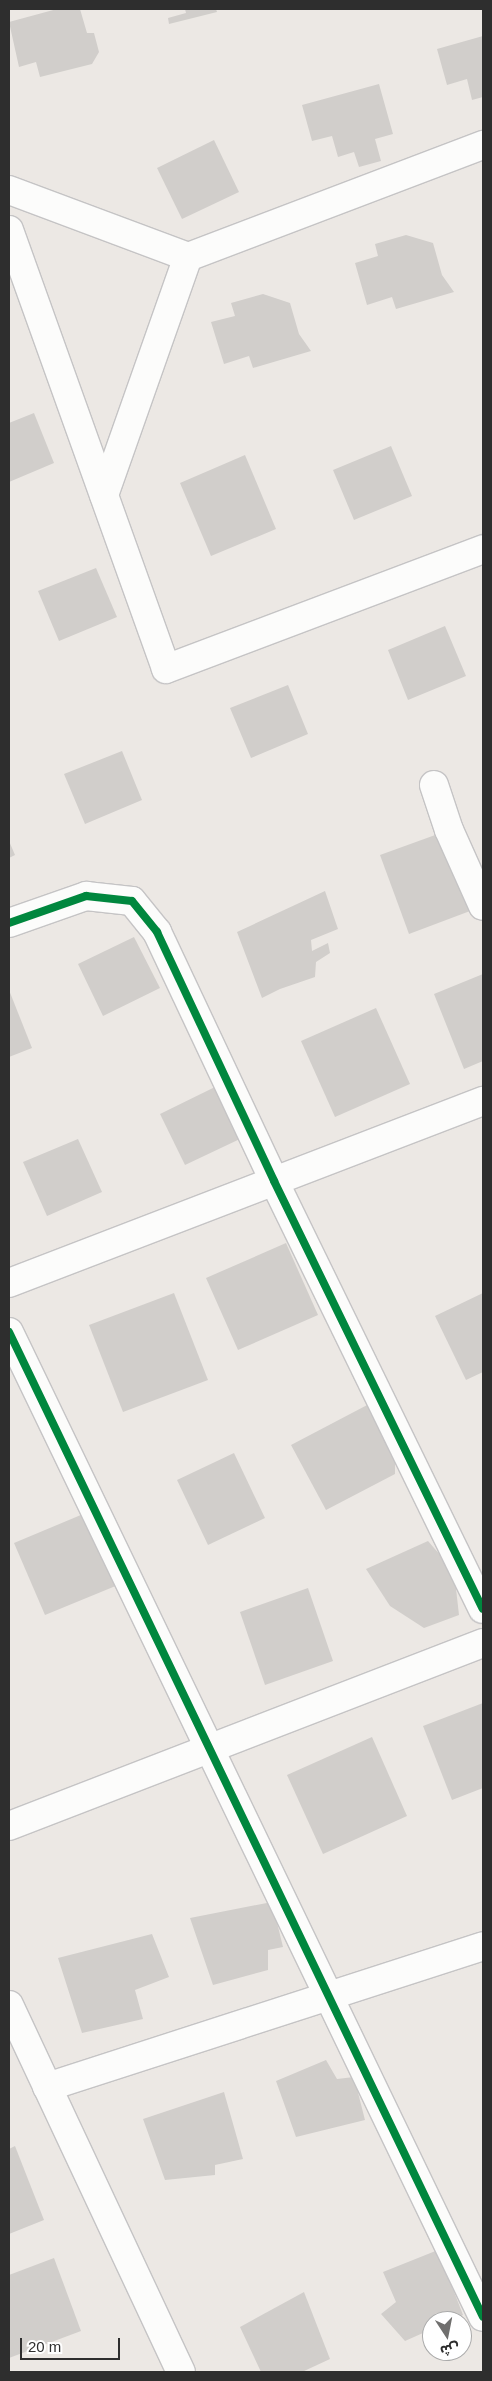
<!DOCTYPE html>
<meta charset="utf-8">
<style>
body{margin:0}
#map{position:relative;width:492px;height:2381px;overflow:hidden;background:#ece8e4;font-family:Helvetica,"Noto Sans Arabic",sans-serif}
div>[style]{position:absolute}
.building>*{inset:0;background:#d1cecb}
.roads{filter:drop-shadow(1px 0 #c5c4c5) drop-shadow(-1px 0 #c5c4c5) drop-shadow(0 1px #c5c4c5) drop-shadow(0 -1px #c5c4c5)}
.minor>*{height:28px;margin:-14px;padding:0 14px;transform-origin:14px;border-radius:14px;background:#fcfcfb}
.cycleway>*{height:8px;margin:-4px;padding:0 4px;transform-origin:4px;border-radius:4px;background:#00873e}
span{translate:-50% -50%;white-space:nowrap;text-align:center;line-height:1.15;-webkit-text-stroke:4px #fff;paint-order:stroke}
.frame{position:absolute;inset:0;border:10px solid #2e2e2e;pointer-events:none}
.north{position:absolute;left:422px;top:2311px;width:50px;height:50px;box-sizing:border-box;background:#fff;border:1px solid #ababab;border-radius:50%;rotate:169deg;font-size:14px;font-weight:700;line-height:20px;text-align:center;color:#2e2e2e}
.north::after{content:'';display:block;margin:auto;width:18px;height:22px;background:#706f6e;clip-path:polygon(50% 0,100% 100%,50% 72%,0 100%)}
.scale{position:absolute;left:20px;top:2338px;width:100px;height:22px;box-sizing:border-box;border:2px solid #2e2e2e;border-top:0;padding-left:6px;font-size:15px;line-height:18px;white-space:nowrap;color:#2e2e2e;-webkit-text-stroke:4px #fff;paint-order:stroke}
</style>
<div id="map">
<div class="building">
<div style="clip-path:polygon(57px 9px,80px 9px,87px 33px,94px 33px,99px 52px,92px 64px,40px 77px,36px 62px,19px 67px,9px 22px)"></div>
<div style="clip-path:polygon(185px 9px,216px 9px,217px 12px,169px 24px,168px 18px,186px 13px)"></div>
<div style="clip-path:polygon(483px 36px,483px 97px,472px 100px,467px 79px,447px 85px,437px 49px)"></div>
<div style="clip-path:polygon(379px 84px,393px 134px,375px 139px,381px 161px,359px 167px,354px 152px,338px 157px,332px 136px,312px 141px,302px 105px)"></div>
<div style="clip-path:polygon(214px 140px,239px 192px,182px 219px,157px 168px)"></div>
<div style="clip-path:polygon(406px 235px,433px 243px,442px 275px,454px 292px,396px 309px,392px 297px,367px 305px,355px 263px,378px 256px,375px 244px)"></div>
<div style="clip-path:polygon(263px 294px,290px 303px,299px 334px,311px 351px,253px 368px,249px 356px,224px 364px,211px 322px,235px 316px,231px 303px)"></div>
<div style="clip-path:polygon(34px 413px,54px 463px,9px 482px,9px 423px)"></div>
<div style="clip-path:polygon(391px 446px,412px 496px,354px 520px,333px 470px)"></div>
<div style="clip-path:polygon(245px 455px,276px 529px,211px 556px,180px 483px)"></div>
<div style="clip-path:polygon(96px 568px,117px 617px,59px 641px,38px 591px)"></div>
<div style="clip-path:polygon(445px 626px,466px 676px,408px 700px,388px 650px)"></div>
<div style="clip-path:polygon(288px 685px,308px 734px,251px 758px,230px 708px)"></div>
<div style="clip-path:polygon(122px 751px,142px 800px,85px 824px,64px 774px)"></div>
<div style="clip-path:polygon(449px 830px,478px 908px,409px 934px,380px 855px)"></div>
<div style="clip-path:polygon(9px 841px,15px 855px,9px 858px)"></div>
<div style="clip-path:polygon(325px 891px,338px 929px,311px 940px,312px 951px,328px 943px,330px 953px,316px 962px,315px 977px,280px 989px,262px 998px,237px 932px)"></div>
<div style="clip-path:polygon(134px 937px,160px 988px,103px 1016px,78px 964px)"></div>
<div style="clip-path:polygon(483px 974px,483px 1061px,464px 1069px,434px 994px)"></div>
<div style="clip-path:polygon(9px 990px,32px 1048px,9px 1057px)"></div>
<div style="clip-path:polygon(376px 1008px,410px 1084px,335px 1117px,301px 1041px)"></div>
<div style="clip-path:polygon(217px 1086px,242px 1138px,185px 1165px,160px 1114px)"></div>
<div style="clip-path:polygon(78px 1139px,102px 1192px,47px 1216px,23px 1162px)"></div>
<div style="clip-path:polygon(286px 1243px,318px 1315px,238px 1350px,206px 1278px)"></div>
<div style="clip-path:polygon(174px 1293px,208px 1380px,123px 1412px,89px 1325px)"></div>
<div style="clip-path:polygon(483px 1293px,483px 1372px,466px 1380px,435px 1316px)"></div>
<div style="clip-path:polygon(371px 1403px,395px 1450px,395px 1474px,326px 1510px,291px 1445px)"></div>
<div style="clip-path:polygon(234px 1453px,265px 1518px,208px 1545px,177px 1480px)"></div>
<div style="clip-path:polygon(88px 1512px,118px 1585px,45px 1615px,14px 1543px)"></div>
<div style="clip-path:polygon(428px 1541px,454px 1571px,459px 1615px,424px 1628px,390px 1606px,366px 1569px)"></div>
<div style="clip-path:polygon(308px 1588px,333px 1661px,265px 1685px,240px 1612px)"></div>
<div style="clip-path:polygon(483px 1703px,483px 1788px,452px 1800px,423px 1726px)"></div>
<div style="clip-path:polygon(372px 1737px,407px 1816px,323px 1854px,287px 1775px)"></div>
<div style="clip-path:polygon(272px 1902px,283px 1947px,268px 1950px,268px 1970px,213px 1985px,190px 1918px)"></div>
<div style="clip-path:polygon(152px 1934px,169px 1977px,135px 1990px,143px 2019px,82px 2033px,58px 1958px)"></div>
<div style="clip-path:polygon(326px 2060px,337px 2079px,354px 2077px,365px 2120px,296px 2137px,276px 2081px)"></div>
<div style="clip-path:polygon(224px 2092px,243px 2159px,215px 2165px,215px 2175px,165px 2180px,143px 2119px)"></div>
<div style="clip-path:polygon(15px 2146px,44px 2220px,9px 2234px,9px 2149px)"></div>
<div style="clip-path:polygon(438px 2250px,463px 2315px,449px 2321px,432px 2321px,432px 2329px,405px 2341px,381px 2314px,396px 2302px,383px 2272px)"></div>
<div style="clip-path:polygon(54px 2258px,81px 2331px,9px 2358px,9px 2275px)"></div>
<div style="clip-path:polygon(304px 2292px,330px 2359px,302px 2372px,261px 2372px,240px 2327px)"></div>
</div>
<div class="roads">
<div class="minor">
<div style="left:9px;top:190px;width:191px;rotate:20.5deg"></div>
<div style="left:188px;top:257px;width:316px;rotate:-20.8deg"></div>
<div style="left:9px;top:230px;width:466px;rotate:70.3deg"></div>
<div style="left:166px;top:669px;width:339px;rotate:-20.7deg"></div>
<div style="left:104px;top:495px;width:252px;rotate:-70.6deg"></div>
<div style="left:434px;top:785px;width:47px;rotate:71.6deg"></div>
<div style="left:449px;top:830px;width:83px;rotate:65.9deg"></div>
<div style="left:9px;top:923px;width:82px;rotate:-19.3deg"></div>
<div style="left:86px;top:896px;width:46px;rotate:6.2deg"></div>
<div style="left:132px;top:901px;width:40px;rotate:51deg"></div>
<div style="left:157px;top:932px;width:275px;rotate:64.8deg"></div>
<div style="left:274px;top:1181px;width:476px;rotate:64deg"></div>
<div style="left:9px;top:1283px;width:508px;rotate:-21.01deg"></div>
<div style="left:9px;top:1332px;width:1093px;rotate:64.3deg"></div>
<div style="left:9px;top:1826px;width:508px;rotate:-21.11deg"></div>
<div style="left:9px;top:2005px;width:405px;rotate:64.9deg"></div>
<div style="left:47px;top:2087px;width:458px;rotate:-17.9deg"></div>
</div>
</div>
<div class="cycleway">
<div style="left:9px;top:923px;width:82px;rotate:-19.3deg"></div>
<div style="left:86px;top:896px;width:46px;rotate:6.2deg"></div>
<div style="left:132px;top:901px;width:40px;rotate:51deg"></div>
<div style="left:157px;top:932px;width:275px;rotate:64.8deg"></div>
<div style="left:274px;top:1181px;width:476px;rotate:64deg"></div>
<div style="left:9px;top:1332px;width:1093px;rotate:64.3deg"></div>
</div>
<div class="frame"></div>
<div class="north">ش</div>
<div class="scale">20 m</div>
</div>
